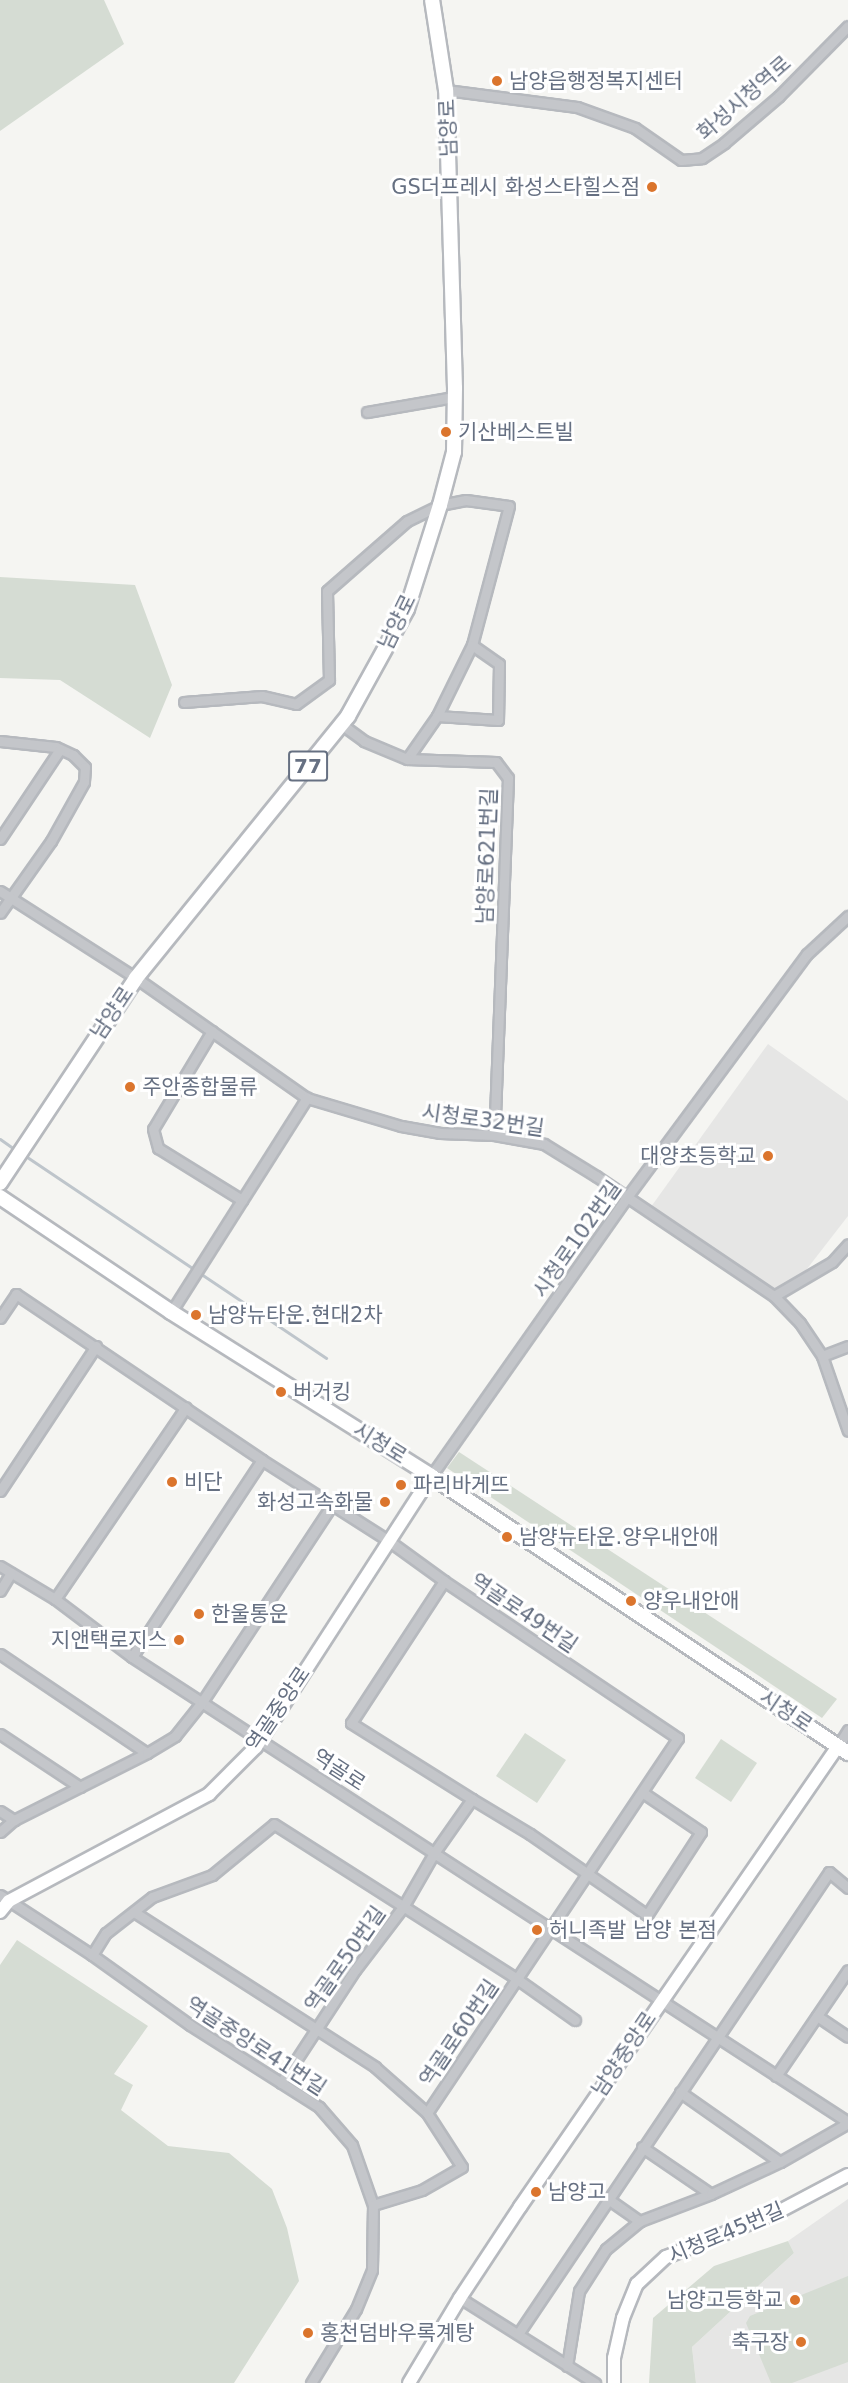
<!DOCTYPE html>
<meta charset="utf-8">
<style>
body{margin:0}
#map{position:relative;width:848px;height:2383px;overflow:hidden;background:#f5f5f2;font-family:"DejaVu Sans","Noto Sans KR",sans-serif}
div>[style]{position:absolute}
.built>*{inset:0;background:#e6e6e5}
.green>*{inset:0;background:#d5dcd3}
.stream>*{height:3px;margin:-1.5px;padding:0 1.5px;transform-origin:1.5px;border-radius:1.5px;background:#bec5cb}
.roads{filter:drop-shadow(2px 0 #b6b9be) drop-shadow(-2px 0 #b6b9be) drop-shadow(0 2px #b6b9be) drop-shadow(0 -2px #b6b9be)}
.street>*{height:9px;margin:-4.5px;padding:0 4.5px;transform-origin:4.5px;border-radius:4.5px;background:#c4c6ca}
.secondary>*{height:12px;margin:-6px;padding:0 6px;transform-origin:6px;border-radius:6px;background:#fff}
.primary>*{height:14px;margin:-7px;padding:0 7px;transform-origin:7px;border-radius:7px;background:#fff}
.dots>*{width:16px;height:16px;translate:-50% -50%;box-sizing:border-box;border:3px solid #fff;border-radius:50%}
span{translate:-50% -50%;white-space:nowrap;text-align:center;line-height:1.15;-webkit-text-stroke:6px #fff;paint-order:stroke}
.shield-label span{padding:2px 4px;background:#fff;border:2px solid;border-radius:4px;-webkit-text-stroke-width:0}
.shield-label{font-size:20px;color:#667082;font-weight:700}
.poi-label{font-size:21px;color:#667082}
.left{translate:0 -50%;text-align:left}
.right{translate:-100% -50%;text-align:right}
.street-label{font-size:21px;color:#667082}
</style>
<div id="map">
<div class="built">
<div style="clip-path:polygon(768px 1044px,848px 1101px,848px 1216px,786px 1296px,648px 1211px)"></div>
<div style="clip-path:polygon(848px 2199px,848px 2383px,696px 2383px,692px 2347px,794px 2253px,788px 2241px)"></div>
</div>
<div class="green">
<div style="clip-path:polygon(0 0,104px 0,124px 44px,0 131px)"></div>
<div style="clip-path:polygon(0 577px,135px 585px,172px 685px,150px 738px,60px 680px,0 678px)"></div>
<div style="clip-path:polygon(459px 1452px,837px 1699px,822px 1718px,447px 1468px)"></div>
<div style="clip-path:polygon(525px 1733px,566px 1760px,537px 1803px,496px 1776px)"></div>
<div style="clip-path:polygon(721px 1739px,757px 1763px,731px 1802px,695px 1778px)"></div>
<div style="clip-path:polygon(17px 1940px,148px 2026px,114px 2074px,133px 2085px,121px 2110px,168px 2146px,229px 2153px,272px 2189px,287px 2228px,299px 2281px,234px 2383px,0 2383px,0 1965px)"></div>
<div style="clip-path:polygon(788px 2241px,794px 2253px,692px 2347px,696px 2383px,649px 2383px,653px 2318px,714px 2266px)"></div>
<div style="clip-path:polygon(848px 2276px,848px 2362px,792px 2383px,771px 2383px,746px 2323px,750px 2316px)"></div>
</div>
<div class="stream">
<div style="left:0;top:1139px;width:19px;rotate:35deg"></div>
<div style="left:24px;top:1155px;width:364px;rotate:33.9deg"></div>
</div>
<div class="roads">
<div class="street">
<div style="left:446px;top:90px;width:132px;rotate:7.4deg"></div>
<div style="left:577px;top:107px;width:62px;rotate:19.9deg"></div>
<div style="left:635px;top:128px;width:56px;rotate:34.8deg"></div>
<div style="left:681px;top:160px;width:21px;rotate:-5deg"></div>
<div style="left:702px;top:158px;width:27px;rotate:-34deg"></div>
<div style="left:724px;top:143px;width:72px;rotate:-40.5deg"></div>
<div style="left:779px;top:96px;width:98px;rotate:-45.4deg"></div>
<div style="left:367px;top:412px;width:88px;rotate:-9.8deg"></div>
<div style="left:184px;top:702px;width:78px;rotate:-4.4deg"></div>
<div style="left:262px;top:696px;width:35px;rotate:13deg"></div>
<div style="left:296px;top:704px;width:41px;rotate:-36deg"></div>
<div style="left:329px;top:680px;width:89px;rotate:-91.3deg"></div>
<div style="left:327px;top:591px;width:106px;rotate:-41.2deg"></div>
<div style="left:407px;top:521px;width:37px;rotate:-26deg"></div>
<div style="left:440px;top:505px;width:26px;rotate:-11deg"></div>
<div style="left:466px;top:500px;width:43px;rotate:7.9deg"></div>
<div style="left:509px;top:506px;width:144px;rotate:104.9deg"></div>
<div style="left:472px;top:645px;width:33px;rotate:35deg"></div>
<div style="left:499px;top:664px;width:56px;rotate:91deg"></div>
<div style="left:498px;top:720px;width:61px;rotate:-176.2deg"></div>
<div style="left:437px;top:716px;width:52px;rotate:124.9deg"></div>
<div style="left:407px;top:759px;width:89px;rotate:1.9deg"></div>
<div style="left:496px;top:762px;width:20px;rotate:53deg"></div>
<div style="left:508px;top:778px;width:357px;rotate:92.2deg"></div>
<div style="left:437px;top:716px;width:79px;rotate:-63.8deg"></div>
<div style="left:341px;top:724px;width:29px;rotate:36deg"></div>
<div style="left:364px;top:741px;width:47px;rotate:22.7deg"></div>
<div style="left:0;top:741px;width:56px;rotate:6.1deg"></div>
<div style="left:56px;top:747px;width:19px;rotate:25deg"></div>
<div style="left:73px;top:755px;width:17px;rotate:45deg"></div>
<div style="left:85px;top:767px;width:15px;rotate:94deg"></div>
<div style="left:84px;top:782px;width:68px;rotate:119.2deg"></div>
<div style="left:51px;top:841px;width:88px;rotate:125.3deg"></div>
<div style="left:0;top:839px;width:108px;rotate:-56.3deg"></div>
<div style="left:0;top:891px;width:161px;rotate:32.6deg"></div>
<div style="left:136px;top:978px;width:209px;rotate:35.1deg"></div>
<div style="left:307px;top:1098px;width:98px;rotate:16.6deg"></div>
<div style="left:401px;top:1126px;width:40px;rotate:10deg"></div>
<div style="left:440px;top:1133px;width:54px;rotate:2.1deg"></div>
<div style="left:494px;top:1135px;width:51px;rotate:10.2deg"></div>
<div style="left:544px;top:1144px;width:61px;rotate:31.6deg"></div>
<div style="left:596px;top:1176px;width:215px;rotate:34deg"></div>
<div style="left:774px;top:1296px;width:37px;rotate:46deg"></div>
<div style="left:800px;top:1323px;width:40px;rotate:56deg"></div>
<div style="left:822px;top:1356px;width:79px;rotate:70.9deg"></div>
<div style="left:212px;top:1031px;width:114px;rotate:121deg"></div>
<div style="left:153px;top:1129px;width:20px;rotate:75deg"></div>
<div style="left:158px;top:1148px;width:99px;rotate:31.8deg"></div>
<div style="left:774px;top:1296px;width:67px;rotate:-30.4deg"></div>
<div style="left:832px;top:1262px;width:24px;rotate:-48deg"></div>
<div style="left:171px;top:1312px;width:254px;rotate:-57.6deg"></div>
<div style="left:0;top:1318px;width:29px;rotate:-56deg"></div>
<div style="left:16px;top:1294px;width:297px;rotate:34deg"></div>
<div style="left:262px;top:1460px;width:151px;rotate:32.5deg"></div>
<div style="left:389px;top:1541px;width:68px;rotate:36deg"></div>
<div style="left:822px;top:1356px;width:28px;rotate:-21deg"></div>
<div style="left:431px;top:1476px;width:341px;rotate:-54.9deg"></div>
<div style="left:627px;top:1197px;width:302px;rotate:-53.5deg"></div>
<div style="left:807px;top:954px;width:56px;rotate:-42.8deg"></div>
<div style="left:0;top:1491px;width:174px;rotate:-56.5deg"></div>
<div style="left:0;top:1566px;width:64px;rotate:31deg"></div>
<div style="left:55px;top:1599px;width:96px;rotate:37deg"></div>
<div style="left:132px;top:1657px;width:854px;rotate:33deg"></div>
<div style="left:0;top:1591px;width:21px;rotate:-59deg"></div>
<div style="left:55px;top:1599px;width:232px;rotate:-55.7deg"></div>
<div style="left:0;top:1654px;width:177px;rotate:34deg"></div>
<div style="left:132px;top:1657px;width:236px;rotate:-56.6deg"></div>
<div style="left:0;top:1734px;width:96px;rotate:33.5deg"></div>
<div style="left:838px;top:1746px;width:19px;rotate:-58deg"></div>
<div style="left:472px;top:1799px;width:68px;rotate:31.1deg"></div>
<div style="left:530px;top:1834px;width:142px;rotate:34.7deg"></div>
<div style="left:647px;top:1915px;width:99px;rotate:-57deg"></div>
<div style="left:701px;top:1832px;width:71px;rotate:-145.9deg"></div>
<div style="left:0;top:1811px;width:17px;rotate:33deg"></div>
<div style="left:0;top:1832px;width:18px;rotate:-41deg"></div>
<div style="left:14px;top:1820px;width:149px;rotate:-26.7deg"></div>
<div style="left:147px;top:1753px;width:33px;rotate:-31deg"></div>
<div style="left:175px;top:1736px;width:43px;rotate:-51.5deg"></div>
<div style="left:202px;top:1702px;width:236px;rotate:-56.6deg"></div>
<div style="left:0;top:1895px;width:110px;rotate:33.1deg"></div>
<div style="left:92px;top:1955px;width:120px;rotate:35.5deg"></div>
<div style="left:190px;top:2025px;width:153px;rotate:32.4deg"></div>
<div style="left:319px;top:2107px;width:50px;rotate:49deg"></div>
<div style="left:352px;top:2145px;width:64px;rotate:70.7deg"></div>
<div style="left:373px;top:2205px;width:65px;rotate:90.9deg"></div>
<div style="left:372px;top:2270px;width:42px;rotate:112.3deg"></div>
<div style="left:356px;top:2309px;width:87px;rotate:121.3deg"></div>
<div style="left:134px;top:1912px;width:287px;rotate:32.7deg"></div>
<div style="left:375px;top:2067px;width:69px;rotate:41.5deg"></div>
<div style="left:92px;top:1955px;width:26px;rotate:-58deg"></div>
<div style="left:106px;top:1933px;width:58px;rotate:-38deg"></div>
<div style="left:152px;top:1897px;width:64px;rotate:-20.1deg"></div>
<div style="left:212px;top:1875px;width:80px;rotate:-39.4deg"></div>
<div style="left:274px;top:1824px;width:288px;rotate:32.5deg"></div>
<div style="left:517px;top:1979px;width:71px;rotate:35.3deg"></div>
<div style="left:817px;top:2016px;width:37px;rotate:34deg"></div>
<div style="left:776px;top:2076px;width:128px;rotate:-55.8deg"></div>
<div style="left:281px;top:2083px;width:135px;rotate:-56.8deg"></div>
<div style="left:355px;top:1970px;width:79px;rotate:-52.7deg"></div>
<div style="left:403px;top:1907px;width:62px;rotate:-60.1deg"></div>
<div style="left:434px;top:1853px;width:66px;rotate:-54.9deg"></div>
<div style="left:472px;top:1799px;width:143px;rotate:-147.9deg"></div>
<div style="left:351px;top:1723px;width:170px;rotate:-56.8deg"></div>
<div style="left:444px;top:1581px;width:282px;rotate:33.9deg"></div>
<div style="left:678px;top:1738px;width:451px;rotate:123.8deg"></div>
<div style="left:427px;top:2113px;width:64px;rotate:57.1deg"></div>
<div style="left:462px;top:2167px;width:46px;rotate:150.1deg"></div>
<div style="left:422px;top:2190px;width:51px;rotate:163deg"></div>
<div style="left:680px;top:2092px;width:122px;rotate:35deg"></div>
<div style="left:642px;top:2147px;width:83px;rotate:34.3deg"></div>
<div style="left:608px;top:2199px;width:39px;rotate:35deg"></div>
<div style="left:460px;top:2298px;width:160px;rotate:32.2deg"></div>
<div style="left:518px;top:2334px;width:557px;rotate:-56.05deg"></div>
<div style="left:829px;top:1872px;width:25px;rotate:40deg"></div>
<div style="left:567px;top:2366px;width:76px;rotate:-80.9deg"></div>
<div style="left:579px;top:2291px;width:50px;rotate:-57.3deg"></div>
<div style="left:606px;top:2249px;width:44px;rotate:-39.5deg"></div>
<div style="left:640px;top:2221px;width:76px;rotate:-20.8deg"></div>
<div style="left:711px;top:2194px;width:76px;rotate:-24.9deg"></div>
<div style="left:780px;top:2162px;width:78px;rotate:-29.8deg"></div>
</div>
<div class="secondary">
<div style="left:0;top:1912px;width:14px;rotate:-51deg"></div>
<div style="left:9px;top:1901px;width:227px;rotate:-28.1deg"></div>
<div style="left:209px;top:1794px;width:66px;rotate:-45deg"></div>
<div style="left:256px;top:1747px;width:323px;rotate:-57.1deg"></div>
<div style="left:409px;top:2383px;width:99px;rotate:-59deg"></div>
<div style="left:460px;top:2298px;width:109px;rotate:-56.6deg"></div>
<div style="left:520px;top:2207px;width:560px;rotate:-55.4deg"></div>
<div style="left:614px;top:2383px;width:25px;rotate:-90deg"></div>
<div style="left:614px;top:2358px;width:41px;rotate:-77.3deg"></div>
<div style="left:623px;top:2318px;width:37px;rotate:-68deg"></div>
<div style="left:637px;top:2284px;width:40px;rotate:-43deg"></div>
<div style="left:666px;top:2257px;width:121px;rotate:-21.9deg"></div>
<div style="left:778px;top:2212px;width:79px;rotate:-27.9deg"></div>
</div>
<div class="primary">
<div style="left:0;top:1183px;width:246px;rotate:-56.4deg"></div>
<div style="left:136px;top:978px;width:337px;rotate:-51deg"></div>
<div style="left:348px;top:716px;width:122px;rotate:-61.1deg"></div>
<div style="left:407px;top:609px;width:109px;rotate:-72.4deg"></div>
<div style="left:440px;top:505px;width:55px;rotate:-75.2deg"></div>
<div style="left:454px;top:452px;width:64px;rotate:-89.1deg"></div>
<div style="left:455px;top:388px;width:298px;rotate:-91.7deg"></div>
<div style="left:446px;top:90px;width:91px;rotate:-98.8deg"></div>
<div style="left:0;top:1197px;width:206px;rotate:33.9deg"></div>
<div style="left:171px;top:1312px;width:307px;rotate:32.2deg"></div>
<div style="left:431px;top:1476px;width:501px;rotate:33.59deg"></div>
</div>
</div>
<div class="dots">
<div style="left:497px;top:81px;background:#db752d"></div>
<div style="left:652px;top:187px;background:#db752d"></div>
<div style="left:446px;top:432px;background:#db752d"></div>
<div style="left:130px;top:1087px;background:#db752d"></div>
<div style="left:768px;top:1156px;background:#db752d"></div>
<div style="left:196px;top:1315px;background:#db752d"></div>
<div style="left:281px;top:1392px;background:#db752d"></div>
<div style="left:172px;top:1482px;background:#db752d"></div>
<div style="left:401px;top:1485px;background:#db752d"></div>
<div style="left:385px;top:1502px;background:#db752d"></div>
<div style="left:507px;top:1537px;background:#db752d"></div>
<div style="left:631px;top:1601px;background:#db752d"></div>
<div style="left:199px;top:1614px;background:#db752d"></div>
<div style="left:179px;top:1640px;background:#db752d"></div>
<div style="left:537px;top:1930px;background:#db752d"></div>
<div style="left:536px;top:2192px;background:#db752d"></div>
<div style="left:795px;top:2300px;background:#db752d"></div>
<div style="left:308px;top:2333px;background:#db752d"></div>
<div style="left:801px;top:2342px;background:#db752d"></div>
</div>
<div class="shield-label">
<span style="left:308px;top:766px">77</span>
</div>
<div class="poi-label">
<span class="left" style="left:509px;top:81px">남양읍행정복지센터</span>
<span class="right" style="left:640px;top:187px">GS더프레시 화성스타힐스점</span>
<span class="left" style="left:458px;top:432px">기산베스트빌</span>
<span class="left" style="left:142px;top:1087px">주안종합물류</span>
<span class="right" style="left:756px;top:1156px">대양초등학교</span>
<span class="left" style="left:208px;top:1315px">남양뉴타운.현대2차</span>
<span class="left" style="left:293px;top:1392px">버거킹</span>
<span class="left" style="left:184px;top:1482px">비단</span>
<span class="left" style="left:413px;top:1485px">파리바게뜨</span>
<span class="right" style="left:373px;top:1502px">화성고속화물</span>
<span class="left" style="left:519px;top:1537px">남양뉴타운.양우내안애</span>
<span class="left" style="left:643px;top:1601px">양우내안애</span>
<span class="left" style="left:211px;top:1614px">한울통운</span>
<span class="right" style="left:167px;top:1640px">지앤택로지스</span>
<span class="left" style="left:549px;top:1930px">허니족발 남양 본점</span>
<span class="left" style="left:548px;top:2192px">남양고</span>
<span class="right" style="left:783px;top:2300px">남양고등학교</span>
<span class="left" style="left:320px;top:2333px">홍천덤바우록계탕</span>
<span class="right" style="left:789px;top:2342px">축구장</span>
</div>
<div class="street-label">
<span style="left:744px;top:98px;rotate:-41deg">화성시청역로</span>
<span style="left:448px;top:128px;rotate:-92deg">남양로</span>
<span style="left:397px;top:622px;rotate:-64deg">남양로</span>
<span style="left:487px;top:856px;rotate:-88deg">남양로621번길</span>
<span style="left:112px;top:1013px;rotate:-56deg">남양로</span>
<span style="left:483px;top:1120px;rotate:8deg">시청로32번길</span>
<span style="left:577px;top:1239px;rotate:-55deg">시청로102번길</span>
<span style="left:380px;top:1443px;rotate:32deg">시청로</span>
<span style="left:524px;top:1613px;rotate:34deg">역골로49번길</span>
<span style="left:278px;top:1709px;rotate:-56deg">역골중앙로</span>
<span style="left:786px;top:1711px;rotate:34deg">시청로</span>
<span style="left:339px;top:1770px;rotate:33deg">역골로</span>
<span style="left:345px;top:1959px;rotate:-55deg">역골로50번길</span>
<span style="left:459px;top:2033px;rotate:-56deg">역골로60번길</span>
<span style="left:256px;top:2046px;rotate:33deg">역골중앙로41번길</span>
<span style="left:624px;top:2054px;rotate:-56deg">남양중앙로</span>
<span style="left:726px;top:2233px;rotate:-23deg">시청로45번길</span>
</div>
</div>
